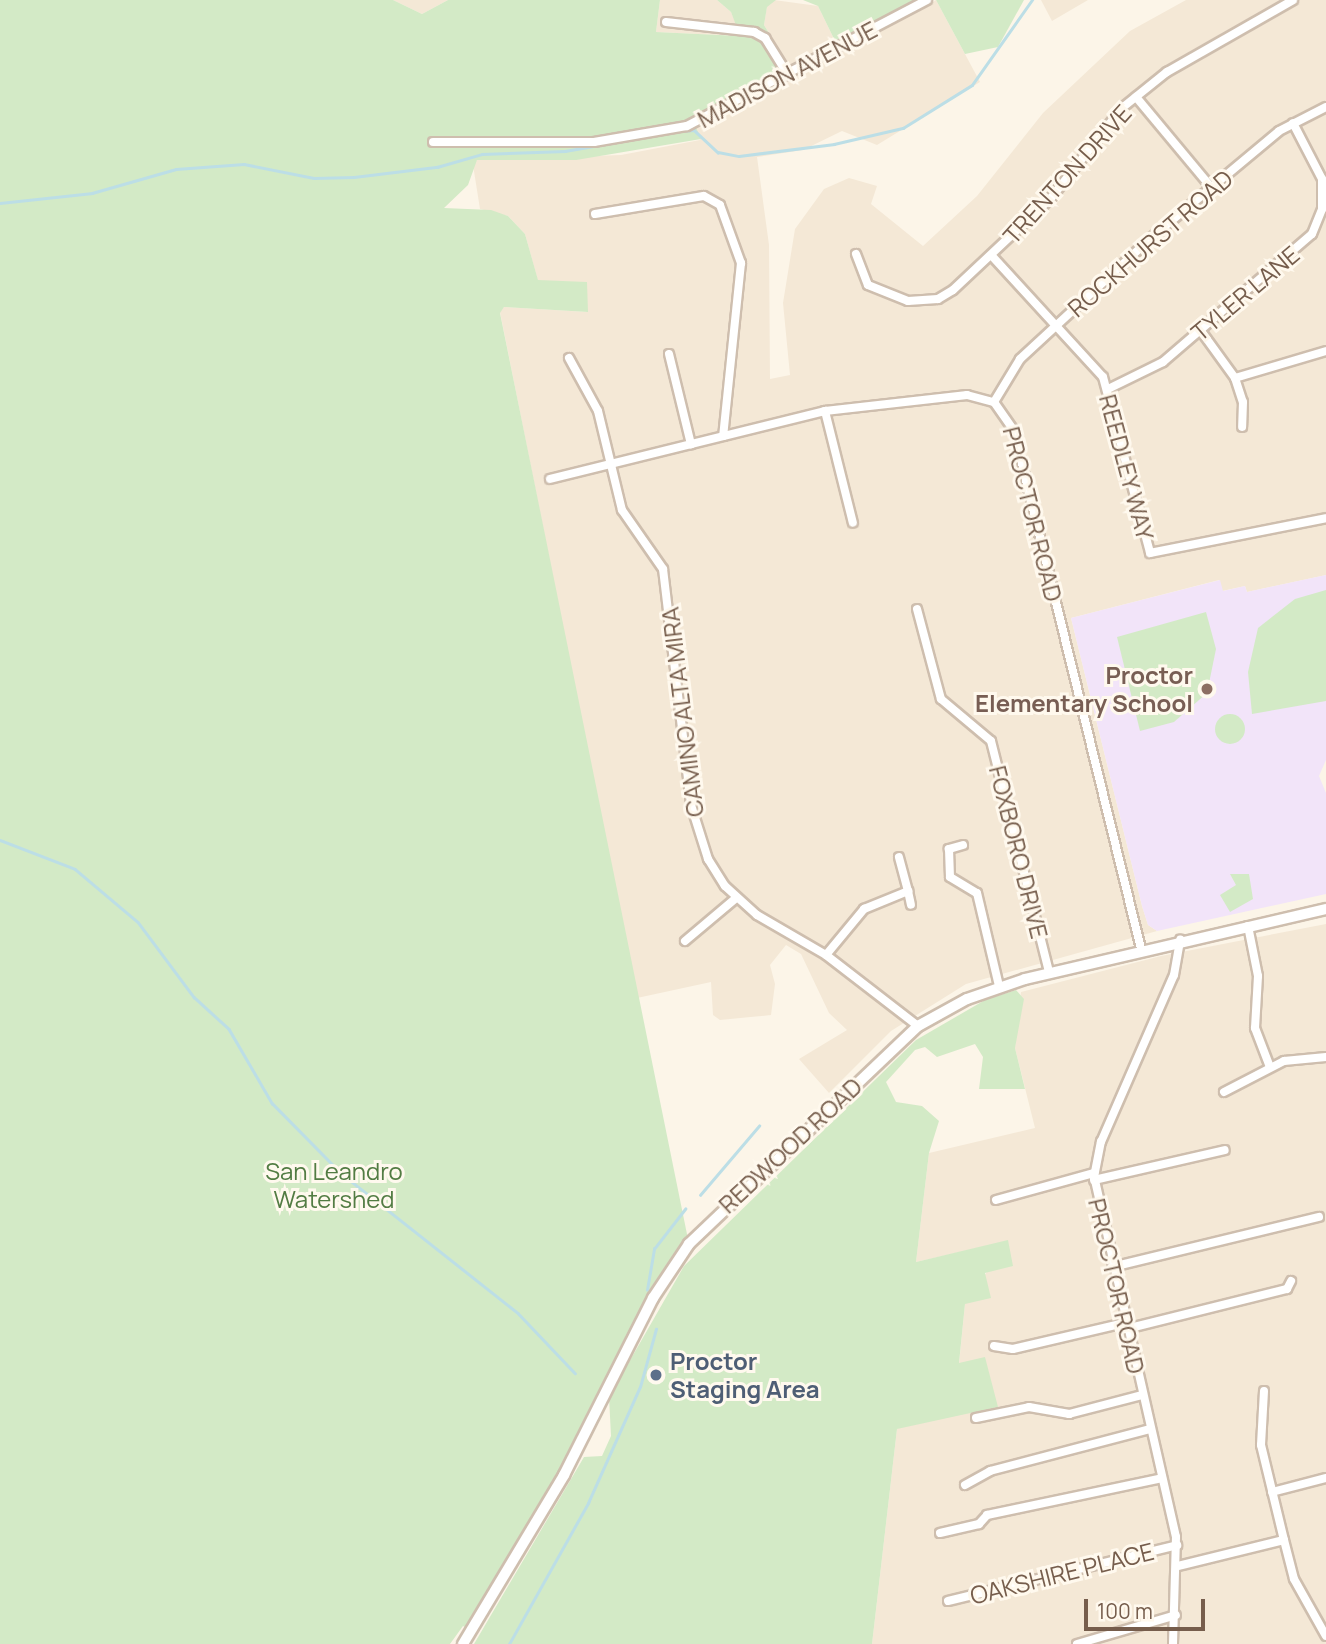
<!DOCTYPE html>
<style>
body{margin:0}
#map{position:relative;width:1326px;height:1644px;overflow:hidden;background:#fcf5e8;font-family:Manrope,sans-serif}
div>[style]{position:absolute}
.residential>*{inset:0;background:#f4e8d6}
.education>*{inset:0;background:#f2e4f9}
.green>*{inset:0;background:#d3eac6}
.round{border-radius:50%}
.stream>*{height:2.5px;margin:-1.25px;padding:0 1.25px;transform-origin:1.25px;border-radius:1.25px;background:#bcdee6}
.roads{filter:drop-shadow(2px 0 #cebeae) drop-shadow(-2px 0 #cebeae) drop-shadow(0 2px #cebeae) drop-shadow(0 -2px #cebeae)}
.street>*{height:8px;margin:-4px;padding:0 4px;transform-origin:4px;border-radius:4px;background:#fff}
.secondary>*{height:10px;margin:-5px;padding:0 5px;transform-origin:5px;border-radius:5px;background:#fff}
.dots>*{width:19px;height:19px;translate:-50% -50%;box-sizing:border-box;border:4px solid #fff9ee;border-radius:50%}
span{translate:-50% -50%;white-space:nowrap;text-align:center;line-height:1.15;-webkit-text-stroke:6px #fff9ee;paint-order:stroke}
.street-label{font-size:24px;color:#765d4c}
.education-label{font-size:24px;color:#785e54;font-weight:700}
.right{translate:-100% -50%;text-align:right}
.park-label{font-size:24px;color:#527c43}
.service-label{font-size:24px;color:#4e5e75;font-weight:700}
.left{translate:0 -50%;text-align:left}
.scale{position:absolute;left:1084px;top:1599px;width:121px;height:32px;box-sizing:border-box;border:4px solid #765d4c;border-top:0;padding-left:9px;font-size:21px;line-height:24px;white-space:nowrap;color:#765d4c;-webkit-text-stroke:5px #fff9ee;paint-order:stroke}
</style>
<div id="map">
<div class="residential">
<div style="clip-path:polygon(393px 0,448px 0,422px 14px)"></div>
<div style="clip-path:polygon(660px 0,717px 0,731px 12px,741px 36px,656px 32px)"></div>
<div style="clip-path:polygon(774px 0,818px 6px,836px 43px,791px 69px,764px 25px,767px 6px)"></div>
<div style="clip-path:polygon(936px 0,980px 82px,877px 145px,842px 131px,803px 150px,757px 157px,769px 245px,770px 379px,790px 375px,783px 303px,795px 229px,824px 189px,849px 178px,877px 186px,871px 204px,923px 246px,977px 196px,1043px 113px,1130px 31px,1186px 0,1326px 0,1326px 575px,1247px 592px,1245px 586px,1222px 591px,1219px 580px,1071px 618px,1142px 906px,1148px 925px,1157px 931px,966px 984px,891px 1031px,829px 1093px,799px 1059px,847px 1030px,829px 1013px,801px 954px,786px 945px,770px 965px,775px 984px,771px 1015px,720px 1020px,713px 1015px,711px 982px,637px 998px,500px 312px,504px 307px,587px 312px,587px 283px,538px 281px,525px 234px,508px 216px,480px 209px,473px 165px,477px 160px,621px 155px,700px 140px,695px 127px)"></div>
<div style="clip-path:polygon(1041px 0,1088px 0,1052px 21px)"></div>
<div style="clip-path:polygon(1326px 924px,1326px 1644px,872px 1644px,897px 1429px,985px 1358px,959px 1364px,965px 1304px,1008px 1241px,916px 1262px,929px 1153px,1035px 1128px,1015px 1048px,1021px 992px,1161px 956px)"></div>
</div>
<div class="education">
<div style="clip-path:polygon(1326px 575px,1326px 760px,1319px 776px,1326px 793px,1326px 894px,1157px 931px,1148px 925px,1142px 906px,1071px 618px,1220px 580px,1223px 591px,1245px 586px,1247px 592px)"></div>
</div>
<div class="green">
<div style="clip-path:polygon(0 0,393px 0,422px 14px,448px 0,660px 0,656px 32px,740px 36px,731px 12px,717px 0,776px 0,767px 7px,764px 25px,791px 69px,692px 118px,701px 139px,576px 160px,477px 160px,468px 185px,444px 208px,491px 210px,508px 216px,525px 234px,538px 280px,587px 282px,588px 312px,504px 307px,500px 313px,689px 1244px,653px 1298px,564px 1475px,472px 1631px,463px 1626px,450px 1644px,0 1644px)"></div>
<div style="clip-path:polygon(803px 0,919px 0,836px 43px,818px 6px)"></div>
<div style="clip-path:polygon(936px 0,1024px 0,998px 47px,965px 54px)"></div>
<div style="clip-path:polygon(1326px 590px,1326px 701px,1252px 714px,1248px 672px,1258px 628px,1295px 599px)"></div>
<div style="clip-path:polygon(1206px 612px,1216px 649px,1207px 693px,1174px 722px,1140px 731px,1117px 637px)"></div>
<div class="round" style="left:1215px;top:714px;width:30px;height:30px"></div>
<div style="clip-path:polygon(1230px 874px,1249px 874px,1253px 899px,1230px 912px,1220px 895px,1236px 885px)"></div>
<div style="clip-path:polygon(1016px 990px,1024px 999px,1015px 1048px,1025px 1089px,979px 1089px,983px 1057px,975px 1044px,937px 1057px,925px 1047px,915px 1050px,886px 1082px,896px 1102px,922px 1106px,939px 1121px,929px 1153px,916px 1262px,1008px 1240px,1013px 1266px,985px 1273px,991px 1298px,965px 1304px,959px 1363px,985px 1357px,998px 1407px,897px 1429px,872px 1644px,474px 1644px,584px 1457px,602px 1456px,611px 1436px,609px 1397px,684px 1266px,916px 1040px,985px 1000px)"></div>
</div>
<div class="stream">
<div style="left:681px;top:131px;width:13px;rotate:-4deg"></div>
<div style="left:694px;top:130px;width:33px;rotate:43deg"></div>
<div style="left:718px;top:152px;width:21px;rotate:11deg"></div>
<div style="left:739px;top:156px;width:96px;rotate:-7.2deg"></div>
<div style="left:834px;top:144px;width:71px;rotate:-13.1deg"></div>
<div style="left:903px;top:128px;width:81px;rotate:-31.9deg"></div>
<div style="left:972px;top:85px;width:104px;rotate:-54.8deg"></div>
<div style="left:0;top:203px;width:93px;rotate:-6.2deg"></div>
<div style="left:92px;top:193px;width:87px;rotate:-15.9deg"></div>
<div style="left:176px;top:169px;width:68px;rotate:-4.2deg"></div>
<div style="left:244px;top:164px;width:71px;rotate:11.3deg"></div>
<div style="left:314px;top:178px;width:40px;rotate:-1.4deg"></div>
<div style="left:354px;top:177px;width:84px;rotate:-6.9deg"></div>
<div style="left:437px;top:167px;width:47px;rotate:-16.1deg"></div>
<div style="left:482px;top:154px;width:83px;rotate:-2.1deg"></div>
<div style="left:565px;top:151px;width:93px;rotate:-9.9deg"></div>
<div style="left:0;top:840px;width:80px;rotate:21.1deg"></div>
<div style="left:75px;top:869px;width:82px;rotate:40.1deg"></div>
<div style="left:138px;top:922px;width:94px;rotate:53.3deg"></div>
<div style="left:194px;top:997px;width:47px;rotate:42.4deg"></div>
<div style="left:229px;top:1029px;width:86px;rotate:59.8deg"></div>
<div style="left:272px;top:1103px;width:100px;rotate:45.4deg"></div>
<div style="left:342px;top:1174px;width:224px;rotate:38.3deg"></div>
<div style="left:518px;top:1313px;width:83px;rotate:46.5deg"></div>
<div style="left:700px;top:1195px;width:91px;rotate:-49.5deg"></div>
<div style="left:647px;top:1290px;width:42px;rotate:-80.3deg"></div>
<div style="left:654px;top:1249px;width:51px;rotate:-52.2deg"></div>
<div style="left:509px;top:1644px;width:162px;rotate:-60.7deg"></div>
<div style="left:588px;top:1503px;width:127px;rotate:-65.9deg"></div>
<div style="left:640px;top:1387px;width:60px;rotate:-74.6deg"></div>
</div>
<div class="roads">
<div class="street">
<div style="left:666px;top:22px;width:89px;rotate:6.5deg"></div>
<div style="left:754px;top:32px;width:13px;rotate:29deg"></div>
<div style="left:765px;top:38px;width:44px;rotate:58.1deg"></div>
<div style="left:1136px;top:97px;width:117px;rotate:50.2deg"></div>
<div style="left:433px;top:142px;width:161px"></div>
<div style="left:594px;top:142px;width:94px;rotate:-9.8deg"></div>
<div style="left:687px;top:126px;width:271px;rotate:-27.7deg"></div>
<div style="left:595px;top:214px;width:110px;rotate:-9.4deg"></div>
<div style="left:704px;top:196px;width:18px;rotate:29deg"></div>
<div style="left:720px;top:205px;width:62px;rotate:70.1deg"></div>
<div style="left:741px;top:263px;width:174px;rotate:95.9deg"></div>
<div style="left:856px;top:254px;width:33px;rotate:69deg"></div>
<div style="left:868px;top:285px;width:43px;rotate:21.8deg"></div>
<div style="left:908px;top:301px;width:30px;rotate:-4deg"></div>
<div style="left:938px;top:299px;width:17px;rotate:-31deg"></div>
<div style="left:953px;top:290px;width:134px;rotate:-43.2deg"></div>
<div style="left:1051px;top:198px;width:115px;rotate:-51.7deg"></div>
<div style="left:1122px;top:108px;width:58px;rotate:-38.7deg"></div>
<div style="left:1167px;top:72px;width:145px;rotate:-29.7deg"></div>
<div style="left:992px;top:256px;width:164px;rotate:47.5deg"></div>
<div style="left:1103px;top:377px;width:182px;rotate:75deg"></div>
<div style="left:1150px;top:553px;width:179px;rotate:-11.2deg"></div>
<div style="left:1201px;top:331px;width:58px;rotate:54.1deg"></div>
<div style="left:1235px;top:378px;width:25px;rotate:72deg"></div>
<div style="left:1243px;top:402px;width:25px;rotate:92deg"></div>
<div style="left:669px;top:354px;width:93px;rotate:76.3deg"></div>
<div style="left:569px;top:358px;width:60px;rotate:61.3deg"></div>
<div style="left:598px;top:411px;width:102px;rotate:76.4deg"></div>
<div style="left:622px;top:510px;width:72px;rotate:55.2deg"></div>
<div style="left:663px;top:569px;width:238px;rotate:83.2deg"></div>
<div style="left:691px;top:805px;width:57px;rotate:72.5deg"></div>
<div style="left:708px;top:859px;width:32px;rotate:58deg"></div>
<div style="left:725px;top:886px;width:43px;rotate:42.2deg"></div>
<div style="left:757px;top:915px;width:80px;rotate:30.1deg"></div>
<div style="left:826px;top:955px;width:116px;rotate:37.7deg"></div>
<div style="left:1235px;top:378px;width:95px;rotate:-16.5deg"></div>
<div style="left:1108px;top:389px;width:61px;rotate:-26.1deg"></div>
<div style="left:1163px;top:362px;width:196px;rotate:-40.7deg"></div>
<div style="left:1312px;top:234px;width:27px;rotate:-68deg"></div>
<div style="left:1322px;top:209px;width:30px;rotate:-90deg"></div>
<div style="left:1322px;top:179px;width:63px;rotate:-117.4deg"></div>
<div style="left:994px;top:402px;width:50px;rotate:-58.8deg"></div>
<div style="left:1020px;top:359px;width:180px;rotate:-42.7deg"></div>
<div style="left:1152px;top:237px;width:165px;rotate:-39.8deg"></div>
<div style="left:1279px;top:131px;width:53px;rotate:-27.1deg"></div>
<div style="left:825px;top:411px;width:115px;rotate:76deg"></div>
<div style="left:550px;top:479px;width:283px;rotate:-13.9deg"></div>
<div style="left:825px;top:411px;width:143px;rotate:-6.4deg"></div>
<div style="left:967px;top:395px;width:28px;rotate:15deg"></div>
<div style="left:994px;top:402px;width:35px;rotate:55deg"></div>
<div style="left:1014px;top:431px;width:533px;rotate:76.22deg"></div>
<div style="left:917px;top:609px;width:93px;rotate:75.1deg"></div>
<div style="left:941px;top:699px;width:65px;rotate:40deg"></div>
<div style="left:991px;top:741px;width:238px;rotate:75.9deg"></div>
<div style="left:963px;top:845px;width:15px;rotate:164deg"></div>
<div style="left:949px;top:849px;width:28px;rotate:88deg"></div>
<div style="left:950px;top:877px;width:31px;rotate:31deg"></div>
<div style="left:977px;top:893px;width:96px;rotate:76.7deg"></div>
<div style="left:908px;top:891px;width:14px;rotate:78deg"></div>
<div style="left:1248px;top:926px;width:51px;rotate:78.7deg"></div>
<div style="left:1258px;top:976px;width:52px;rotate:93.3deg"></div>
<div style="left:1255px;top:1028px;width:42px;rotate:69deg"></div>
<div style="left:685px;top:941px;width:67px;rotate:-40.1deg"></div>
<div style="left:826px;top:955px;width:60px;rotate:-50.4deg"></div>
<div style="left:864px;top:909px;width:48px;rotate:-22.2deg"></div>
<div style="left:908px;top:891px;width:35px;rotate:-105deg"></div>
<div style="left:1224px;top:1092px;width:68px;rotate:-27.3deg"></div>
<div style="left:1284px;top:1061px;width:42px;rotate:-5.4deg"></div>
<div style="left:1094px;top:1180px;width:134px;rotate:-12.9deg"></div>
<div style="left:996px;top:1200px;width:102px;rotate:-15.4deg"></div>
<div style="left:1112px;top:1267px;width:213px;rotate:-13.6deg"></div>
<div style="left:1126px;top:1329px;width:166px;rotate:-14deg"></div>
<div style="left:1287px;top:1289px;width:9px;rotate:-63deg"></div>
<div style="left:994px;top:1346px;width:19px;rotate:9deg"></div>
<div style="left:1013px;top:1349px;width:115px;rotate:-13.1deg"></div>
<div style="left:1264px;top:1391px;width:54px;rotate:93.2deg"></div>
<div style="left:1261px;top:1445px;width:98px;rotate:76.4deg"></div>
<div style="left:1284px;top:1540px;width:40px;rotate:75.6deg"></div>
<div style="left:1294px;top:1579px;width:65px;rotate:60.7deg"></div>
<div style="left:976px;top:1418px;width:54px;rotate:-11.7deg"></div>
<div style="left:1029px;top:1407px;width:41px;rotate:9.9deg"></div>
<div style="left:1069px;top:1414px;width:75px;rotate:-14.6deg"></div>
<div style="left:965px;top:1485px;width:29px;rotate:-29deg"></div>
<div style="left:990px;top:1471px;width:165px;rotate:-14.7deg"></div>
<div style="left:1272px;top:1492px;width:56px;rotate:-14.5deg"></div>
<div style="left:940px;top:1533px;width:40px;rotate:-13deg"></div>
<div style="left:979px;top:1524px;width:12px;rotate:-48deg"></div>
<div style="left:987px;top:1515px;width:179px;rotate:-11.9deg"></div>
<div style="left:1178px;top:1566px;width:109px;rotate:-13.8deg"></div>
<div style="left:948px;top:1601px;width:236px;rotate:-13.7deg"></div>
<div style="left:1077px;top:1644px;width:103px;rotate:-16.3deg"></div>
<div style="left:1173px;top:1644px;width:107px;rotate:-88.4deg"></div>
<div style="left:1176px;top:1537px;width:369px;rotate:-102.8deg"></div>
<div style="left:1094px;top:1177px;width:36px;rotate:-79deg"></div>
<div style="left:1101px;top:1142px;width:182px;rotate:-66.4deg"></div>
<div style="left:1174px;top:975px;width:36px;rotate:-80deg"></div>
</div>
<div class="secondary">
<div style="left:463px;top:1644px;width:197px;rotate:-59.1deg"></div>
<div style="left:564px;top:1475px;width:198px;rotate:-63.3deg"></div>
<div style="left:653px;top:1298px;width:65px;rotate:-56.3deg"></div>
<div style="left:689px;top:1244px;width:316px;rotate:-43.6deg"></div>
<div style="left:918px;top:1026px;width:56px;rotate:-28.9deg"></div>
<div style="left:967px;top:999px;width:61px;rotate:-19deg"></div>
<div style="left:1025px;top:979px;width:309px;rotate:-13.1deg"></div>
</div>
</div>
<div class="dots">
<div style="left:1207px;top:689px;background:#8d6e63"></div>
<div style="left:656px;top:1375px;background:#5c6f8a"></div>
</div>
<div class="street-label">
<span style="left:787px;top:74px;rotate:-28deg">MADISON AVENUE</span>
<span style="left:1067px;top:174px;rotate:-48deg">TRENTON DRIVE</span>
<span style="left:1150px;top:243px;rotate:-41deg">ROCKHURST ROAD</span>
<span style="left:1245px;top:293px;rotate:-40deg">TYLER LANE</span>
<span style="left:1127px;top:467px;rotate:75deg">REEDLEY WAY</span>
<span style="left:1033px;top:514px;rotate:76deg">PROCTOR ROAD</span>
<span style="left:682px;top:712px;rotate:-97deg">CAMINO ALTA MIRA</span>
<span style="left:1019px;top:852px;rotate:76deg">FOXBORO DRIVE</span>
<span style="left:790px;top:1145px;rotate:-43deg">REDWOOD ROAD</span>
<span style="left:1117px;top:1286px;rotate:77deg">PROCTOR ROAD</span>
<span style="left:1062px;top:1573px;rotate:-14deg">OAKSHIRE PLACE</span>
</div>
<div class="education-label">
<span class="right" style="left:1193px;top:689px">Proctor<br>Elementary School</span>
</div>
<div class="park-label">
<span style="left:334px;top:1185px">San Leandro<br>Watershed</span>
</div>
<div class="service-label">
<span class="left" style="left:670px;top:1375px">Proctor<br>Staging Area</span>
</div>
<div class="scale">100 m</div>
</div>
